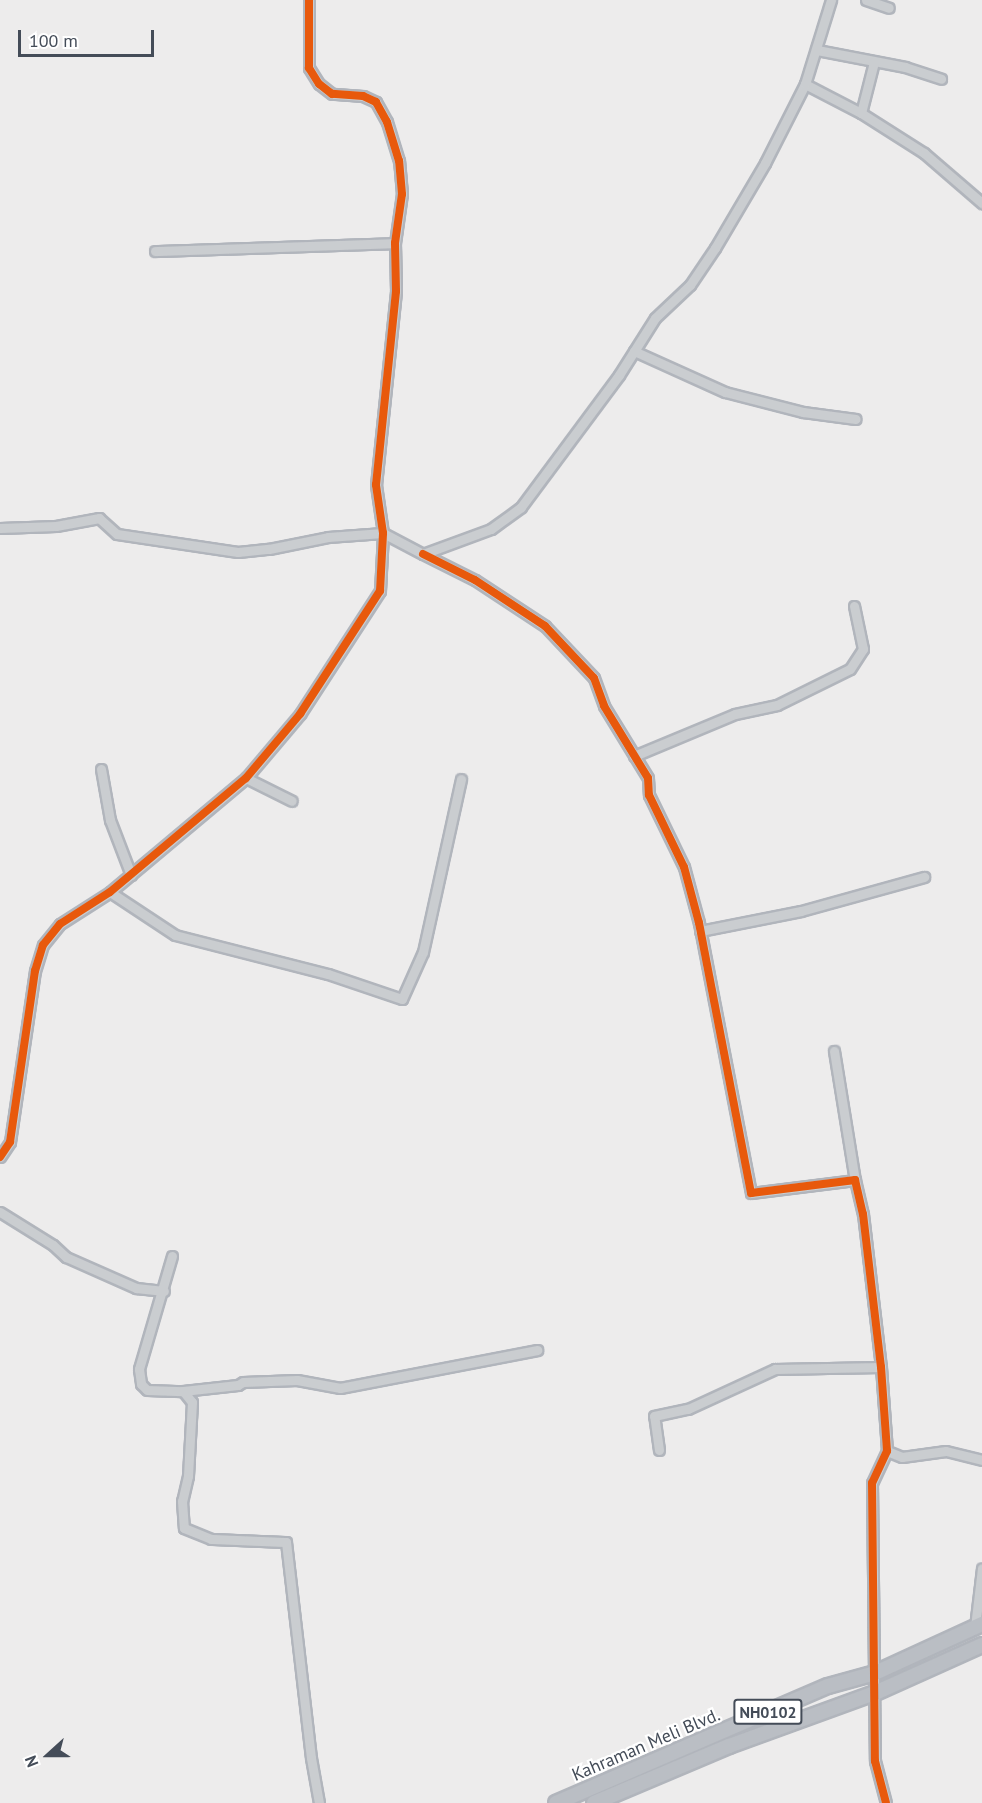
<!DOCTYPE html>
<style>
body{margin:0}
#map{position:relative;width:982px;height:1803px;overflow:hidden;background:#edecec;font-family:"PT Sans",sans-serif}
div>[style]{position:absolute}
.roads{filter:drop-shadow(2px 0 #b1b5bc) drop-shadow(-2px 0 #b1b5bc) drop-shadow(0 2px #b1b5bc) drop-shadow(0 -2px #b1b5bc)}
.minor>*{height:9px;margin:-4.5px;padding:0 4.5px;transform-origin:4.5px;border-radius:4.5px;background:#cacdd0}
.highway>*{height:14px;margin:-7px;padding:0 7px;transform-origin:7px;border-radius:7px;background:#babec4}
.cycleway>*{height:8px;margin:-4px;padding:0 4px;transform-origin:4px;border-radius:4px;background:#e8590c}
span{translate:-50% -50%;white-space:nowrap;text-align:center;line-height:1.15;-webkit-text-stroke:4.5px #fff;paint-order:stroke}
.shield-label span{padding:2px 4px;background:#fff;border:2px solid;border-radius:4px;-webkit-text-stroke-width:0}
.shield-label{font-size:16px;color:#444c58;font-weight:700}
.street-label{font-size:18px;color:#444c58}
.north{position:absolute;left:18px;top:1725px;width:60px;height:60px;-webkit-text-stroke:4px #fff;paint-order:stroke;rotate:249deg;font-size:16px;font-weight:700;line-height:24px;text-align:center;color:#444c58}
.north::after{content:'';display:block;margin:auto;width:21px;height:27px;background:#444c58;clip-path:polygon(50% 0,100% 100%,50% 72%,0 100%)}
.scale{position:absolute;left:18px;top:30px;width:136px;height:27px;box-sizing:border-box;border:3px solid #444c58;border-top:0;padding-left:8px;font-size:18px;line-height:21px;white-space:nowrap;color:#444c58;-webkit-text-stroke:4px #fff;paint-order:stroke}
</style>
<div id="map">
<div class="roads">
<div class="minor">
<div style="left:866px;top:0;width:24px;rotate:19deg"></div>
<div style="left:817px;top:50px;width:90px;rotate:10.9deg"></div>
<div style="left:905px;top:67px;width:38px;rotate:18deg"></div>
<div style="left:805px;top:84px;width:63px;rotate:27.4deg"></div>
<div style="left:861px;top:113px;width:75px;rotate:32.4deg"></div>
<div style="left:924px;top:153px;width:77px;rotate:40.8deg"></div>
<div style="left:861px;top:113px;width:53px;rotate:-75.7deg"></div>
<div style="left:155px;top:251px;width:240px;rotate:-1.9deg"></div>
<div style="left:634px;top:351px;width:100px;rotate:24.3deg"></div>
<div style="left:725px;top:392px;width:81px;rotate:14.4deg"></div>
<div style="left:803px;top:412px;width:53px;rotate:7.5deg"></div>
<div style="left:0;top:528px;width:56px;rotate:-2deg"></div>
<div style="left:56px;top:526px;width:44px;rotate:-10.5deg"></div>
<div style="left:99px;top:518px;width:24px;rotate:42deg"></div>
<div style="left:117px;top:534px;width:122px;rotate:8.5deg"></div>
<div style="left:238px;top:552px;width:31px;rotate:-6deg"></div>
<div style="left:269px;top:549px;width:60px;rotate:-11.5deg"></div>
<div style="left:328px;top:537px;width:55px;rotate:-4.2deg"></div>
<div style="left:383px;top:533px;width:45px;rotate:27.7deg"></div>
<div style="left:423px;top:554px;width:72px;rotate:-20.2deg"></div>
<div style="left:491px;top:529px;width:37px;rotate:-36deg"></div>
<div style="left:521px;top:507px;width:164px;rotate:-53.4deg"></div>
<div style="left:619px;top:375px;width:67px;rotate:-57.7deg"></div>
<div style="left:655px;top:318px;width:48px;rotate:-43.3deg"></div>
<div style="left:690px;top:285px;width:45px;rotate:-56deg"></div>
<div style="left:715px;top:248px;width:99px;rotate:-59.5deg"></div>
<div style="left:765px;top:163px;width:89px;rotate:-63.1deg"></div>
<div style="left:805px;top:84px;width:88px;rotate:-72.8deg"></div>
<div style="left:423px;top:554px;width:58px;rotate:26.6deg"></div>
<div style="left:475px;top:580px;width:84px;rotate:33.3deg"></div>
<div style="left:545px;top:626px;width:71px;rotate:46.7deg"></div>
<div style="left:594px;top:678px;width:30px;rotate:70deg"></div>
<div style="left:604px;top:706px;width:84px;rotate:58.6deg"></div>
<div style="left:648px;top:778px;width:17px;rotate:87deg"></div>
<div style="left:649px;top:795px;width:80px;rotate:64.1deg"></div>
<div style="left:684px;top:867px;width:58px;rotate:75deg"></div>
<div style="left:699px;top:923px;width:275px;rotate:79.1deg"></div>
<div style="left:751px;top:1193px;width:105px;rotate:-7.1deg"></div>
<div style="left:855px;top:1180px;width:35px;rotate:77deg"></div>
<div style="left:863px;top:1214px;width:154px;rotate:83.3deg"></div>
<div style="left:881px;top:1367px;width:84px;rotate:85.9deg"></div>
<div style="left:887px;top:1451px;width:35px;rotate:115deg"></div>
<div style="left:872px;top:1483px;width:278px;rotate:89.4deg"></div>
<div style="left:875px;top:1761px;width:43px;rotate:75.3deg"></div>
<div style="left:634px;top:756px;width:109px;rotate:-22.6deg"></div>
<div style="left:735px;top:714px;width:43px;rotate:-12.1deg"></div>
<div style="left:777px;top:705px;width:81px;rotate:-26.3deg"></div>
<div style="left:850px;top:669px;width:24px;rotate:-57deg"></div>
<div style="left:863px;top:649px;width:44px;rotate:-101.8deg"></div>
<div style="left:101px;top:769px;width:52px;rotate:80deg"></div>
<div style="left:110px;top:820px;width:59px;rotate:69.1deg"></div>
<div style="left:246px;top:778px;width:51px;rotate:26.6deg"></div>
<div style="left:110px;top:892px;width:78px;rotate:33.5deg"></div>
<div style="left:175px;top:935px;width:158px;rotate:14.3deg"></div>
<div style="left:328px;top:974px;width:78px;rotate:18.7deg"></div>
<div style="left:402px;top:999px;width:51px;rotate:-65.9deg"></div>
<div style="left:423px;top:952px;width:177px;rotate:-77.6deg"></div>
<div style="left:700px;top:931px;width:103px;rotate:-11.2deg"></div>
<div style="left:801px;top:911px;width:128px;rotate:-15.5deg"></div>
<div style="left:834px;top:1051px;width:131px;rotate:80.8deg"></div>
<div style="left:0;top:1157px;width:18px;rotate:-56deg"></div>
<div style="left:10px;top:1142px;width:173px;rotate:-81.7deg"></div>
<div style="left:35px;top:971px;width:27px;rotate:-73deg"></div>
<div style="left:43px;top:945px;width:27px;rotate:-51deg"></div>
<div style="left:60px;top:924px;width:59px;rotate:-32.6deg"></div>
<div style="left:110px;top:892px;width:177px;rotate:-40deg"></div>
<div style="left:246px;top:778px;width:84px;rotate:-49.8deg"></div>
<div style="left:300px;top:714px;width:147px;rotate:-57deg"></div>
<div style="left:380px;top:591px;width:58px;rotate:-87deg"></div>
<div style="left:383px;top:533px;width:49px;rotate:-98.3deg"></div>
<div style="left:376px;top:485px;width:195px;rotate:-84.1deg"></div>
<div style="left:396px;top:291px;width:48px;rotate:-91.2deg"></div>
<div style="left:395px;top:243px;width:49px;rotate:-81.9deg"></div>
<div style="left:402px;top:194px;width:33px;rotate:-95deg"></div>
<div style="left:399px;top:161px;width:41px;rotate:-107.1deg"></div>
<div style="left:387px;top:122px;width:23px;rotate:-119deg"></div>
<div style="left:376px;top:102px;width:14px;rotate:-155deg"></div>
<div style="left:363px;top:96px;width:31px;rotate:-176deg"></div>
<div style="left:332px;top:94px;width:16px;rotate:-142deg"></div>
<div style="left:319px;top:84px;width:19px;rotate:-122deg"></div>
<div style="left:309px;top:68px;width:68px;rotate:-90deg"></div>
<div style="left:0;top:1212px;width:62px;rotate:31.9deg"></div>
<div style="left:53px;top:1245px;width:18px;rotate:43deg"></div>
<div style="left:66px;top:1257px;width:77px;rotate:23.9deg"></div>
<div style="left:136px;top:1288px;width:28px;rotate:6deg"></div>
<div style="left:172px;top:1256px;width:118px;rotate:106.3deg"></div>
<div style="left:139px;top:1369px;width:15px;rotate:82deg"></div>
<div style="left:141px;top:1384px;width:8px;rotate:45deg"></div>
<div style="left:147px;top:1390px;width:36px;rotate:2deg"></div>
<div style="left:183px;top:1391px;width:14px;rotate:51deg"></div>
<div style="left:192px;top:1402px;width:74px;rotate:93.1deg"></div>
<div style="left:188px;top:1476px;width:26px;rotate:103deg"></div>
<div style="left:182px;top:1501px;width:27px;rotate:86deg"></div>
<div style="left:184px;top:1528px;width:29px;rotate:22deg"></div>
<div style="left:211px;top:1539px;width:75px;rotate:2.3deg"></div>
<div style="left:286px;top:1542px;width:217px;rotate:83.4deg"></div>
<div style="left:311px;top:1758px;width:46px;rotate:79.9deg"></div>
<div style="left:183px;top:1391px;width:55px;rotate:-6.2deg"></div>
<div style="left:238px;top:1385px;width:6px;rotate:-31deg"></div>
<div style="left:243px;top:1382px;width:54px;rotate:-2.1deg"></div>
<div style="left:297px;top:1380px;width:44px;rotate:10.5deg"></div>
<div style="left:340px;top:1388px;width:201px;rotate:-10.9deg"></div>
<div style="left:659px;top:1450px;width:34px;rotate:-98deg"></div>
<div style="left:654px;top:1416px;width:35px;rotate:-12deg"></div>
<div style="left:688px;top:1409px;width:96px;rotate:-24.7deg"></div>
<div style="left:775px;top:1369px;width:106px;rotate:-1.1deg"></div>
<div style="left:887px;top:1451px;width:16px;rotate:22deg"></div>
<div style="left:902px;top:1457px;width:44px;rotate:-7.8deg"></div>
<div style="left:946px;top:1451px;width:37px;rotate:14deg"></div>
<div style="left:975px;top:1627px;width:59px;rotate:-83.2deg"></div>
</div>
<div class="highway">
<div style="left:556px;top:1803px;width:296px;rotate:-23.3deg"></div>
<div style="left:828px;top:1686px;width:49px;rotate:-15.5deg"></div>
<div style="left:875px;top:1673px;width:118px;rotate:-24.6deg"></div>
<div style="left:594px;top:1803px;width:147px;rotate:-22.9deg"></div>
<div style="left:729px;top:1746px;width:155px;rotate:-20deg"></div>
<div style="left:875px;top:1693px;width:117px;rotate:-24.2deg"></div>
</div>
</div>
<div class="cycleway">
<div style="left:423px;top:554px;width:58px;rotate:26.6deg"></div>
<div style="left:475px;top:580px;width:84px;rotate:33.3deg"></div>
<div style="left:545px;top:626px;width:71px;rotate:46.7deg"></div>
<div style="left:594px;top:678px;width:30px;rotate:70deg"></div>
<div style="left:604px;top:706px;width:84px;rotate:58.6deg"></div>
<div style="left:648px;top:778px;width:17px;rotate:87deg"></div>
<div style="left:649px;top:795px;width:80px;rotate:64.1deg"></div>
<div style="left:684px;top:867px;width:58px;rotate:75deg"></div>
<div style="left:699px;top:923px;width:275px;rotate:79.1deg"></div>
<div style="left:751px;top:1193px;width:105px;rotate:-7.1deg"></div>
<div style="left:855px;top:1180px;width:35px;rotate:77deg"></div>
<div style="left:863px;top:1214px;width:154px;rotate:83.3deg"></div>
<div style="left:881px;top:1367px;width:84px;rotate:85.9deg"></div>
<div style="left:887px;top:1451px;width:35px;rotate:115deg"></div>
<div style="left:872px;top:1483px;width:278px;rotate:89.4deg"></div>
<div style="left:875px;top:1761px;width:43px;rotate:75.3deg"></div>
<div style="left:0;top:1157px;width:18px;rotate:-56deg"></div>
<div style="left:10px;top:1142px;width:173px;rotate:-81.7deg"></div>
<div style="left:35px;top:971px;width:27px;rotate:-73deg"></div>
<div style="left:43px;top:945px;width:27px;rotate:-51deg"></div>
<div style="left:60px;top:924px;width:59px;rotate:-32.6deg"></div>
<div style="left:110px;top:892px;width:177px;rotate:-40deg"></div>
<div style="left:246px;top:778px;width:84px;rotate:-49.8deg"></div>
<div style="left:300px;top:714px;width:147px;rotate:-57deg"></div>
<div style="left:380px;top:591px;width:58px;rotate:-87deg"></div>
<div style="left:383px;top:533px;width:49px;rotate:-98.3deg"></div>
<div style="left:376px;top:485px;width:195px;rotate:-84.1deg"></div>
<div style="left:396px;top:291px;width:48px;rotate:-91.2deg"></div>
<div style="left:395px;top:243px;width:49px;rotate:-81.9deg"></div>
<div style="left:402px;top:194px;width:33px;rotate:-95deg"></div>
<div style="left:399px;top:161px;width:41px;rotate:-107.1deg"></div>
<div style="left:387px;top:122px;width:23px;rotate:-119deg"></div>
<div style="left:376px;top:102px;width:14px;rotate:-155deg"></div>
<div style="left:363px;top:96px;width:31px;rotate:-176deg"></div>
<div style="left:332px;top:94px;width:16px;rotate:-142deg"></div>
<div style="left:319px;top:84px;width:19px;rotate:-122deg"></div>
<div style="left:309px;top:68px;width:68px;rotate:-90deg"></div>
</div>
<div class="shield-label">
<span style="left:768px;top:1712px">NH0102</span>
</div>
<div class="street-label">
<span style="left:646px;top:1745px;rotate:-23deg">Kahraman Meli Blvd.</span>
</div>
<div class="north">N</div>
<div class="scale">100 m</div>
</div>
